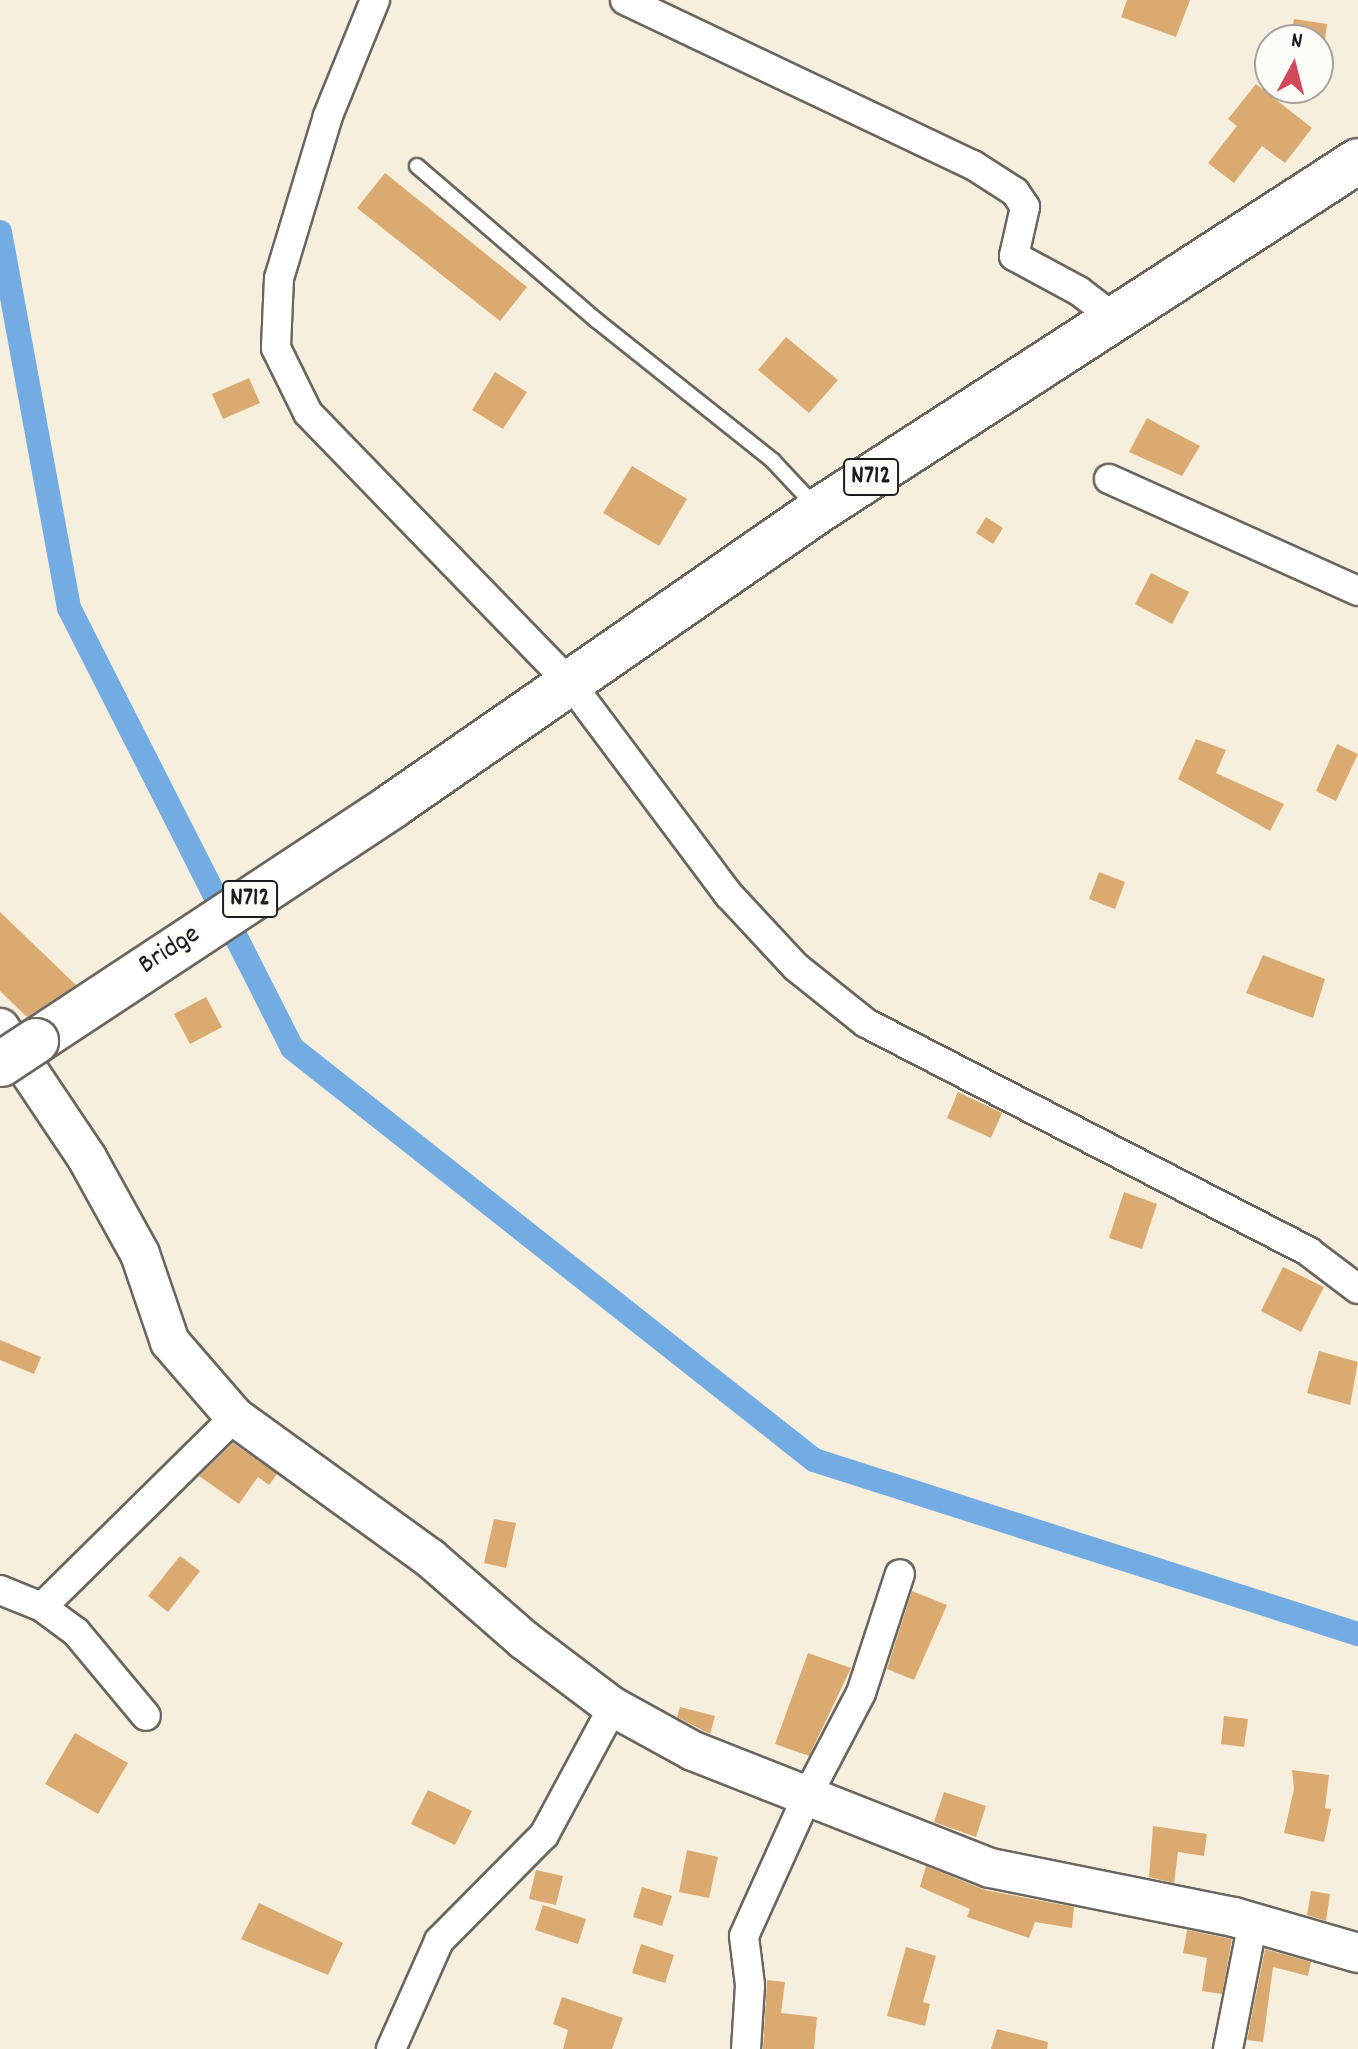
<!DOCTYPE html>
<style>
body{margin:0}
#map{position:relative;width:1358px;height:2049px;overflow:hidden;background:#f7efdd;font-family:Dekko,sans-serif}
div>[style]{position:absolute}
.canal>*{height:24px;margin:-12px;padding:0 12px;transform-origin:12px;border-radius:12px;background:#73ace3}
.building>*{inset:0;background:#dbaa71}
.roads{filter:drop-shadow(2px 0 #696660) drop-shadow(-2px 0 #696660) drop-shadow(0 2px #696660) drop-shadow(0 -2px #696660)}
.lane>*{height:14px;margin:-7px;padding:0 7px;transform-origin:7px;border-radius:7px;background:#fff}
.street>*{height:28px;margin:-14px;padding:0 14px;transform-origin:14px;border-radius:14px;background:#fff}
.secondary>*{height:38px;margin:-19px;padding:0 19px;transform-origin:19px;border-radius:19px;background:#fff}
.highway>*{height:44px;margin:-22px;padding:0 22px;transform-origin:22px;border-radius:22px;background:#fff}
.bridges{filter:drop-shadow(2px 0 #696660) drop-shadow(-2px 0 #696660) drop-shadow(0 2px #696660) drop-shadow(0 -2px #696660)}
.highway-bridge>*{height:44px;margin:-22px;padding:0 22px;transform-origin:22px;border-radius:22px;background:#fff}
span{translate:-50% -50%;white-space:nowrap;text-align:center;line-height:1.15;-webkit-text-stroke:7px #fdfcf7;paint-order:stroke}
.shield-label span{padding:2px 6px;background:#fdfcf7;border:2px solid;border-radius:6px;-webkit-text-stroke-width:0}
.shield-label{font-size:26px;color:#1c1c1c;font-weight:700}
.street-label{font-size:28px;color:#1c1c1c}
.north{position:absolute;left:1254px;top:24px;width:80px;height:80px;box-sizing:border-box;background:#fdfcf7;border:2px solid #a3a29f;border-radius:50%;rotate:7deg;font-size:22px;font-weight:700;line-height:32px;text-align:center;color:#1c1c1c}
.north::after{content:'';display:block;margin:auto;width:28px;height:36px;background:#d1495b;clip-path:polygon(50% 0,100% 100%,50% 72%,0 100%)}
</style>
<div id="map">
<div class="canal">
<div style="left:0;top:232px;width:382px;rotate:79.6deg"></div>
<div style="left:69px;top:608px;width:493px;rotate:63.1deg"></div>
<div style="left:292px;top:1048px;width:665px;rotate:38.28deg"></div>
<div style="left:814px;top:1460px;width:571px;rotate:17.74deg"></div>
</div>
<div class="building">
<div style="clip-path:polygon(1127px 0,1190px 0,1176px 37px,1121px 17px)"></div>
<div style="clip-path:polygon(1294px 19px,1327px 24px,1325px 40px,1291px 40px)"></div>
<div style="clip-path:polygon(1256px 84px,1312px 128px,1285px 163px,1262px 146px,1234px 183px,1208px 163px,1237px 126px,1228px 119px)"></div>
<div style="clip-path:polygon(385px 173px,527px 287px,500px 321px,357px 208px)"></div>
<div style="clip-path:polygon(786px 337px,838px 380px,809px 413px,758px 370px)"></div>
<div style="clip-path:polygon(495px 372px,527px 392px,503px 429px,472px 410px)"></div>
<div style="clip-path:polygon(249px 378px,260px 403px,223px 419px,212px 394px)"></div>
<div style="clip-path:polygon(1147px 418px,1200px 446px,1182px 476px,1129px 452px)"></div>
<div style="clip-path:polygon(632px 466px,687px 499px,659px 546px,603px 513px)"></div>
<div style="clip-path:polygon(986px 517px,1003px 528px,993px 544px,976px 533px)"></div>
<div style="clip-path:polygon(1151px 573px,1189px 592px,1172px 624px,1135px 604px)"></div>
<div style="clip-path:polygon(1196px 739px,1226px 750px,1216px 773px,1284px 804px,1270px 831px,1178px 779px)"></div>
<div style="clip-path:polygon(1337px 744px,1358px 754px,1336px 801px,1316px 791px)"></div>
<div style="clip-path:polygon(1099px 872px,1125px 882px,1115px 909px,1089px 899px)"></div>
<div style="clip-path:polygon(0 912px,76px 985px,27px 1017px,0 991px)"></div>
<div style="clip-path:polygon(1263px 955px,1325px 979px,1313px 1018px,1246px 993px)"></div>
<div style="clip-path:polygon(206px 997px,222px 1027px,190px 1044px,174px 1014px)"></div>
<div style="clip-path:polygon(958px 1092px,1002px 1113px,991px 1138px,947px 1118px)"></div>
<div style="clip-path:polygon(1124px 1192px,1157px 1204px,1142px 1249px,1109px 1238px)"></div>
<div style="clip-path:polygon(1283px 1267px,1324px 1287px,1301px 1332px,1261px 1311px)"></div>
<div style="clip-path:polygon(0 1340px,41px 1357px,34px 1374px,0 1360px)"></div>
<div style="clip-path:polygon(1319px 1351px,1358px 1362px,1350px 1405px,1307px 1393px)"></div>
<div style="clip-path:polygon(233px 1443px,277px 1474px,269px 1485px,258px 1477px,239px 1504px,199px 1476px)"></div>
<div style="clip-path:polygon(494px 1519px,516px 1523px,506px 1568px,484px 1563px)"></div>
<div style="clip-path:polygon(180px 1556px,200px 1571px,168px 1612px,148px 1596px)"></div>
<div style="clip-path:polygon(912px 1591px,947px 1605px,914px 1680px,887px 1669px)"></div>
<div style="clip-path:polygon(808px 1653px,851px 1668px,809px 1756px,775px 1744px)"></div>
<div style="clip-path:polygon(680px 1707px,715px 1716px,710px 1734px,677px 1717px)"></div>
<div style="clip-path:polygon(1224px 1716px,1248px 1719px,1244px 1747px,1221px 1744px)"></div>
<div style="clip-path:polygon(75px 1733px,128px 1763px,98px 1814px,45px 1784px)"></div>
<div style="clip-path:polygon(1292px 1770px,1329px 1775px,1325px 1808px,1331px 1809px,1324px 1842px,1284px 1833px,1294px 1789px)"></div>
<div style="clip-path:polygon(428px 1790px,472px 1811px,455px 1845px,411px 1824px)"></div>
<div style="clip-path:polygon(944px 1792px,986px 1806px,976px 1837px,934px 1822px)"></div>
<div style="clip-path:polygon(1153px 1826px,1207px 1834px,1204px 1856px,1178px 1852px,1174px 1883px,1149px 1877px)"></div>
<div style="clip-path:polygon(687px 1850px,718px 1857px,709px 1898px,679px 1892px)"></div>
<div style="clip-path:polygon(926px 1866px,985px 1890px,1074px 1907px,1072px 1928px,1035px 1922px,1029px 1938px,967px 1917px,970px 1909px,920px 1887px)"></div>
<div style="clip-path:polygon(536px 1870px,563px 1876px,556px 1905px,529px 1899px)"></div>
<div style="clip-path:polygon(642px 1887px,672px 1896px,662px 1926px,633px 1917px)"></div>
<div style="clip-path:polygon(1311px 1891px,1330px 1894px,1326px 1921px,1307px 1915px)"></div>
<div style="clip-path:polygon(259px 1903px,343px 1943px,328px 1975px,241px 1939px)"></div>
<div style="clip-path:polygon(543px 1905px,586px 1919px,578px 1944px,535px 1930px)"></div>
<div style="clip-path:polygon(1187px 1930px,1232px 1939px,1222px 1994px,1202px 1991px,1207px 1958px,1183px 1953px)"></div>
<div style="clip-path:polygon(641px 1944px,674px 1955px,665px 1983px,632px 1973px)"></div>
<div style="clip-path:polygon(906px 1947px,936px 1956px,923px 2002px,930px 2004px,925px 2026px,887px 2016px)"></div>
<div style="clip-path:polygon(1265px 1949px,1311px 1962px,1308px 1976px,1273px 1967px,1263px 2042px,1247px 2040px)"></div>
<div style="clip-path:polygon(767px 1980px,785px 1982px,781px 2013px,817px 2017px,814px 2049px,763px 2049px)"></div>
<div style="clip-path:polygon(562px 1997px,623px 2018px,612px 2049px,563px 2049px,568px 2030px,553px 2024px)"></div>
<div style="clip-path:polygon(997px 2029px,1048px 2042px,1047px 2049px,991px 2049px)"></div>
</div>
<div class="roads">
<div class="lane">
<div style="left:417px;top:166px;width:236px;rotate:40.7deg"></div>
<div style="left:596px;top:320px;width:226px;rotate:38.5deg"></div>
<div style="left:773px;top:461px;width:63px;rotate:46.9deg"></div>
</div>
<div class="street">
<div style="left:375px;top:0;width:125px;rotate:112.1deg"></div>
<div style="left:328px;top:116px;width:169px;rotate:106.8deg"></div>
<div style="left:279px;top:278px;width:70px;rotate:92.5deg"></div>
<div style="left:276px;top:348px;width:72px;rotate:63.8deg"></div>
<div style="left:308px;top:413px;width:378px;rotate:45.9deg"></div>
<div style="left:571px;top:684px;width:264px;rotate:53.2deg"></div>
<div style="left:729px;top:895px;width:98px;rotate:47.1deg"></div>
<div style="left:796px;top:967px;width:90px;rotate:38.7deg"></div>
<div style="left:866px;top:1023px;width:499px;rotate:27.3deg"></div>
<div style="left:1309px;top:1252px;width:61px;rotate:37.1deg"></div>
<div style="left:625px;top:0;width:385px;rotate:25.4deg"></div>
<div style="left:973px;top:165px;width:50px;rotate:32.7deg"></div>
<div style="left:1015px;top:192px;width:18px;rotate:56deg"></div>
<div style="left:1025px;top:207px;width:50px;rotate:102.7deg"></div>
<div style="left:1014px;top:256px;width:74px;rotate:28.3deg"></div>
<div style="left:1079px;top:291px;width:44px;rotate:37.6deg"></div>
<div style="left:1109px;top:479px;width:273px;rotate:24.2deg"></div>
<div style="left:0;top:1590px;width:45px;rotate:22deg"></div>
<div style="left:42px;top:1607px;width:42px;rotate:36.3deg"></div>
<div style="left:76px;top:1632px;width:109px;rotate:50.2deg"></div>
<div style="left:42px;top:1607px;width:271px;rotate:-44.6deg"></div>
<div style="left:391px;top:2049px;width:118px;rotate:-66deg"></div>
<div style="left:439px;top:1941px;width:149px;rotate:-45.3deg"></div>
<div style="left:544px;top:1835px;width:145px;rotate:-61.7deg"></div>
<div style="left:746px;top:2049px;width:64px;rotate:-86.4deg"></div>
<div style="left:750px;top:1985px;width:49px;rotate:-97deg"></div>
<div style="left:744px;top:1936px;width:156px;rotate:-65.7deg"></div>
<div style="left:808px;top:1794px;width:114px;rotate:-62.3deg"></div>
<div style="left:861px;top:1693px;width:125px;rotate:-71.9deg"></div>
<div style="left:1228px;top:2049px;width:129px;rotate:-78.9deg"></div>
</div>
<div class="secondary">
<div style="left:0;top:1028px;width:156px;rotate:56.2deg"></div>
<div style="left:87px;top:1158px;width:110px;rotate:61.1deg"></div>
<div style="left:140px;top:1254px;width:93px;rotate:71.2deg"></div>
<div style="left:170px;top:1342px;width:99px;rotate:49.1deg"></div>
<div style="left:235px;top:1417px;width:241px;rotate:35.9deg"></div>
<div style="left:430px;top:1558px;width:125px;rotate:41.1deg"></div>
<div style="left:524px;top:1640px;width:111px;rotate:37deg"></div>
<div style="left:613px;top:1707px;width:91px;rotate:28.8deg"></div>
<div style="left:693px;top:1751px;width:319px;rotate:21.5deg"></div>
<div style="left:990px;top:1868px;width:249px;rotate:11.4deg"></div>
<div style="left:1234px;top:1917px;width:129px;rotate:16.2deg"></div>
</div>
<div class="highway">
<div style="left:36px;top:1041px;width:427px;rotate:-33.4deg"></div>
<div style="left:392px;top:806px;width:520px;rotate:-34.73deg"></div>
<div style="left:819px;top:510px;width:642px;rotate:-32.92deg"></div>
</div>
</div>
<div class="bridges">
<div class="highway-bridge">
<div style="left:1px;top:1064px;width:42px;rotate:-33.3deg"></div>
</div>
</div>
<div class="shield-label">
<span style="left:871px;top:477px">N712</span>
<span style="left:250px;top:899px">N712</span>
</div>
<div class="street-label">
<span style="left:170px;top:951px;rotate:-33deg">Bridge</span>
</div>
<div class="north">N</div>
</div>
